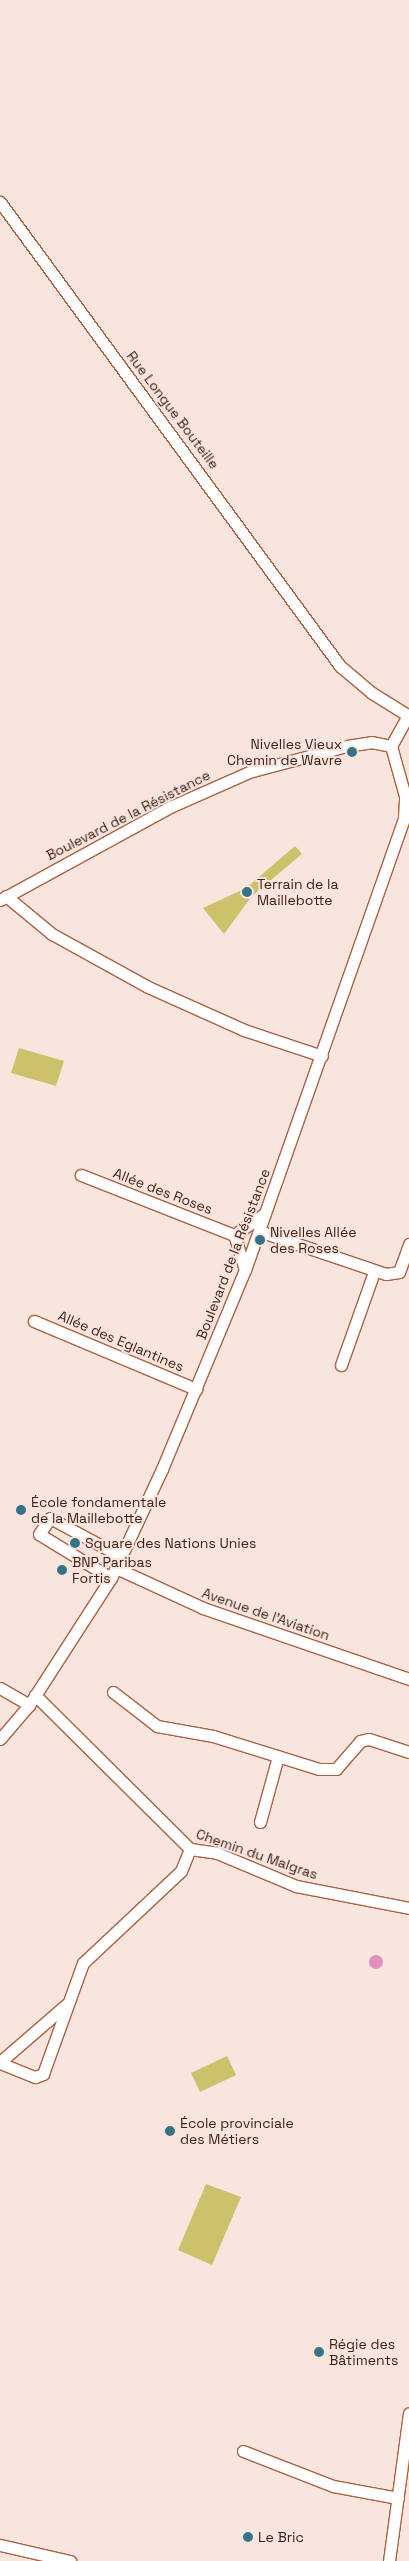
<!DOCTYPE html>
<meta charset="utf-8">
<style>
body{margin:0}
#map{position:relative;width:409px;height:2561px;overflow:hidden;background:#f7e5de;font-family:"Space Grotesk",sans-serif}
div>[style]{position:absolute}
.green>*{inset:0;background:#ccc26b}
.water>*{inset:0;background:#df90c1}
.round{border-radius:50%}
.roads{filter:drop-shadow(1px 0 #ad6141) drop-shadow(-1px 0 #ad6141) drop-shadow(0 1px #ad6141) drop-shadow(0 -1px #ad6141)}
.minor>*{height:11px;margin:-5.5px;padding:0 5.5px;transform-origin:5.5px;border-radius:5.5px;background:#fff}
.dots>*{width:14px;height:14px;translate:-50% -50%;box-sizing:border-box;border:2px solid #f7e5de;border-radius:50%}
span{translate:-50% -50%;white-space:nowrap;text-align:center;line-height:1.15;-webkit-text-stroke:4px #f7e5de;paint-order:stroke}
.street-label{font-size:14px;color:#412114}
.poi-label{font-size:14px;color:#412114}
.right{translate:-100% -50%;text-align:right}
.left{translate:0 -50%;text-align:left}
</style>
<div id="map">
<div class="green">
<div style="clip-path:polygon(295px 846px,302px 854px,252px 896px,224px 934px,203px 908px,246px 888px)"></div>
<div style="clip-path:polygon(19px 1048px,64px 1061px,56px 1086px,11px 1073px)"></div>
<div style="clip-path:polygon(227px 2056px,236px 2075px,200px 2092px,191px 2073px)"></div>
<div style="clip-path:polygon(206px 2184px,241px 2197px,212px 2265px,178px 2250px)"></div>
</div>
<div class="water">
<div class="round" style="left:369px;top:1955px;width:14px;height:14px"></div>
</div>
<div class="roads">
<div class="minor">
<div style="left:0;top:202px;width:575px;rotate:53.77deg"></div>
<div style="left:340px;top:666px;width:42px;rotate:40.2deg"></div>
<div style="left:372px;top:693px;width:44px;rotate:31.9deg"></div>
<div style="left:391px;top:746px;width:35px;rotate:-61deg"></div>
<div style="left:6px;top:896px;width:60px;rotate:39.6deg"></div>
<div style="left:52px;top:934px;width:110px;rotate:28.9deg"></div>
<div style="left:148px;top:987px;width:105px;rotate:24.1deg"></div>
<div style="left:244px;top:1030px;width:82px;rotate:18.4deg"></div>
<div style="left:0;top:900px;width:194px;rotate:-28.7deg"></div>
<div style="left:170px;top:807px;width:86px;rotate:-23.9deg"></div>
<div style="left:249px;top:772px;width:101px;rotate:-14.9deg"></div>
<div style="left:347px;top:746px;width:24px;rotate:-9deg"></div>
<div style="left:371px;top:742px;width:20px;rotate:11deg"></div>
<div style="left:81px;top:1175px;width:164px;rotate:21.4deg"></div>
<div style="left:259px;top:1231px;width:134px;rotate:18.7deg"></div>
<div style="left:386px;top:1274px;width:13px;rotate:-9deg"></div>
<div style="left:399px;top:1272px;width:30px;rotate:-70deg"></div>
<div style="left:245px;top:1270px;width:37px;rotate:-107deg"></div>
<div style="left:234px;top:1235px;width:38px;rotate:-35deg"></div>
<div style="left:34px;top:1321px;width:176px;rotate:22.8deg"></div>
<div style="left:341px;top:1365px;width:99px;rotate:-70.5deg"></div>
<div style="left:116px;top:1568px;width:96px;rotate:24.7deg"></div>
<div style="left:203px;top:1608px;width:218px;rotate:19deg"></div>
<div style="left:111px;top:1578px;width:84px;rotate:-148.6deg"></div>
<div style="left:39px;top:1534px;width:19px;rotate:-55deg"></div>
<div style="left:50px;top:1518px;width:82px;rotate:28.4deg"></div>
<div style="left:0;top:1688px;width:34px;rotate:30deg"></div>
<div style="left:113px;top:1692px;width:56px;rotate:37.7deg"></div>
<div style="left:157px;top:1726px;width:57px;rotate:10.1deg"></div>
<div style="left:213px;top:1736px;width:111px;rotate:17.3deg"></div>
<div style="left:319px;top:1769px;width:17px"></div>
<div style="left:336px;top:1769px;width:37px;rotate:-49deg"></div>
<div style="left:360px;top:1741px;width:9px;rotate:-13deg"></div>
<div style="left:369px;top:1739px;width:42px;rotate:18deg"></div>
<div style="left:35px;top:1695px;width:218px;rotate:44.8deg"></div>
<div style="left:190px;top:1849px;width:27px;rotate:8deg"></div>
<div style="left:217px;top:1853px;width:86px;rotate:22.7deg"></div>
<div style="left:296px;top:1886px;width:115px;rotate:11deg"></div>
<div style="left:0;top:1739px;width:45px;rotate:-49.5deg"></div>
<div style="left:29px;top:1705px;width:151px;rotate:-57.2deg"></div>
<div style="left:111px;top:1578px;width:120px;rotate:-64.9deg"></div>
<div style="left:162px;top:1469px;width:216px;rotate:-67.4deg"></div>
<div style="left:245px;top:1270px;width:479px;rotate:-70.6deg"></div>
<div style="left:404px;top:818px;width:22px;rotate:-87deg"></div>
<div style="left:405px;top:796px;width:52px;rotate:-105.6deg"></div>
<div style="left:260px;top:1822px;width:68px;rotate:-74.7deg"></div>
<div style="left:0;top:2062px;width:89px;rotate:-40.9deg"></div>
<div style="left:0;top:2063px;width:38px;rotate:22deg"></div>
<div style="left:35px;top:2077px;width:9px;rotate:-21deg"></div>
<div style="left:43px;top:2074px;width:118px;rotate:-70.2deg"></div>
<div style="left:83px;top:1963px;width:134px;rotate:-43.2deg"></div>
<div style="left:181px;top:1871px;width:24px;rotate:-68deg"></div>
<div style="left:243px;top:2451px;width:97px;rotate:21.3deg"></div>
<div style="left:333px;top:2486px;width:66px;rotate:10.5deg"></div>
<div style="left:0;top:2545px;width:72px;rotate:12.9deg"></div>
<div style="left:389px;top:2561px;width:149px;rotate:-82.3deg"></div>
</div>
</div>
<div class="dots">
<div style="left:352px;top:752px;background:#347388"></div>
<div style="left:247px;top:892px;background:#347388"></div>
<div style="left:260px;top:1240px;background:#347388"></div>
<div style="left:21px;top:1510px;background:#347388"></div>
<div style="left:75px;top:1543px;background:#347388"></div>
<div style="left:62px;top:1570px;background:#347388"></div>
<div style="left:170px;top:2131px;background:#347388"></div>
<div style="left:319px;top:2352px;background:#347388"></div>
<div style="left:248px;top:2537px;background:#347388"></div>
</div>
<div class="street-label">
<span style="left:173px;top:410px;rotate:53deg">Rue Longue Bouteille</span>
<span style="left:128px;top:815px;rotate:-27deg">Boulevard de la Résistance</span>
<span style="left:163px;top:1191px;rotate:21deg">Allée des Roses</span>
<span style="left:233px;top:1254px;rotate:-69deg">Boulevard de la Résistance</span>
<span style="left:121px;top:1341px;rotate:23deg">Allée des Eglantines</span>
<span style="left:266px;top:1614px;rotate:19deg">Avenue de l'Aviation</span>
<span style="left:257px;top:1854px;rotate:19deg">Chemin du Malgras</span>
</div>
<div class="poi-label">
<span class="right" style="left:342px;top:752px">Nivelles Vieux<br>Chemin de Wavre</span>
<span class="left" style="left:257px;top:892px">Terrain de la<br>Maillebotte</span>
<span class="left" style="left:270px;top:1240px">Nivelles Allée<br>des Roses</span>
<span class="left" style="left:31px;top:1510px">École fondamentale<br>de la Maillebotte</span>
<span class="left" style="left:85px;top:1543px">Square des Nations Unies</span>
<span class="left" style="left:72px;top:1570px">BNP Paribas<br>Fortis</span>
<span class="left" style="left:180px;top:2131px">École provinciale<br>des Métiers</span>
<span class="left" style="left:329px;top:2352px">Régie des<br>Bâtiments</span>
<span class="left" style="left:258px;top:2537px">Le Bric</span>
</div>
</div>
